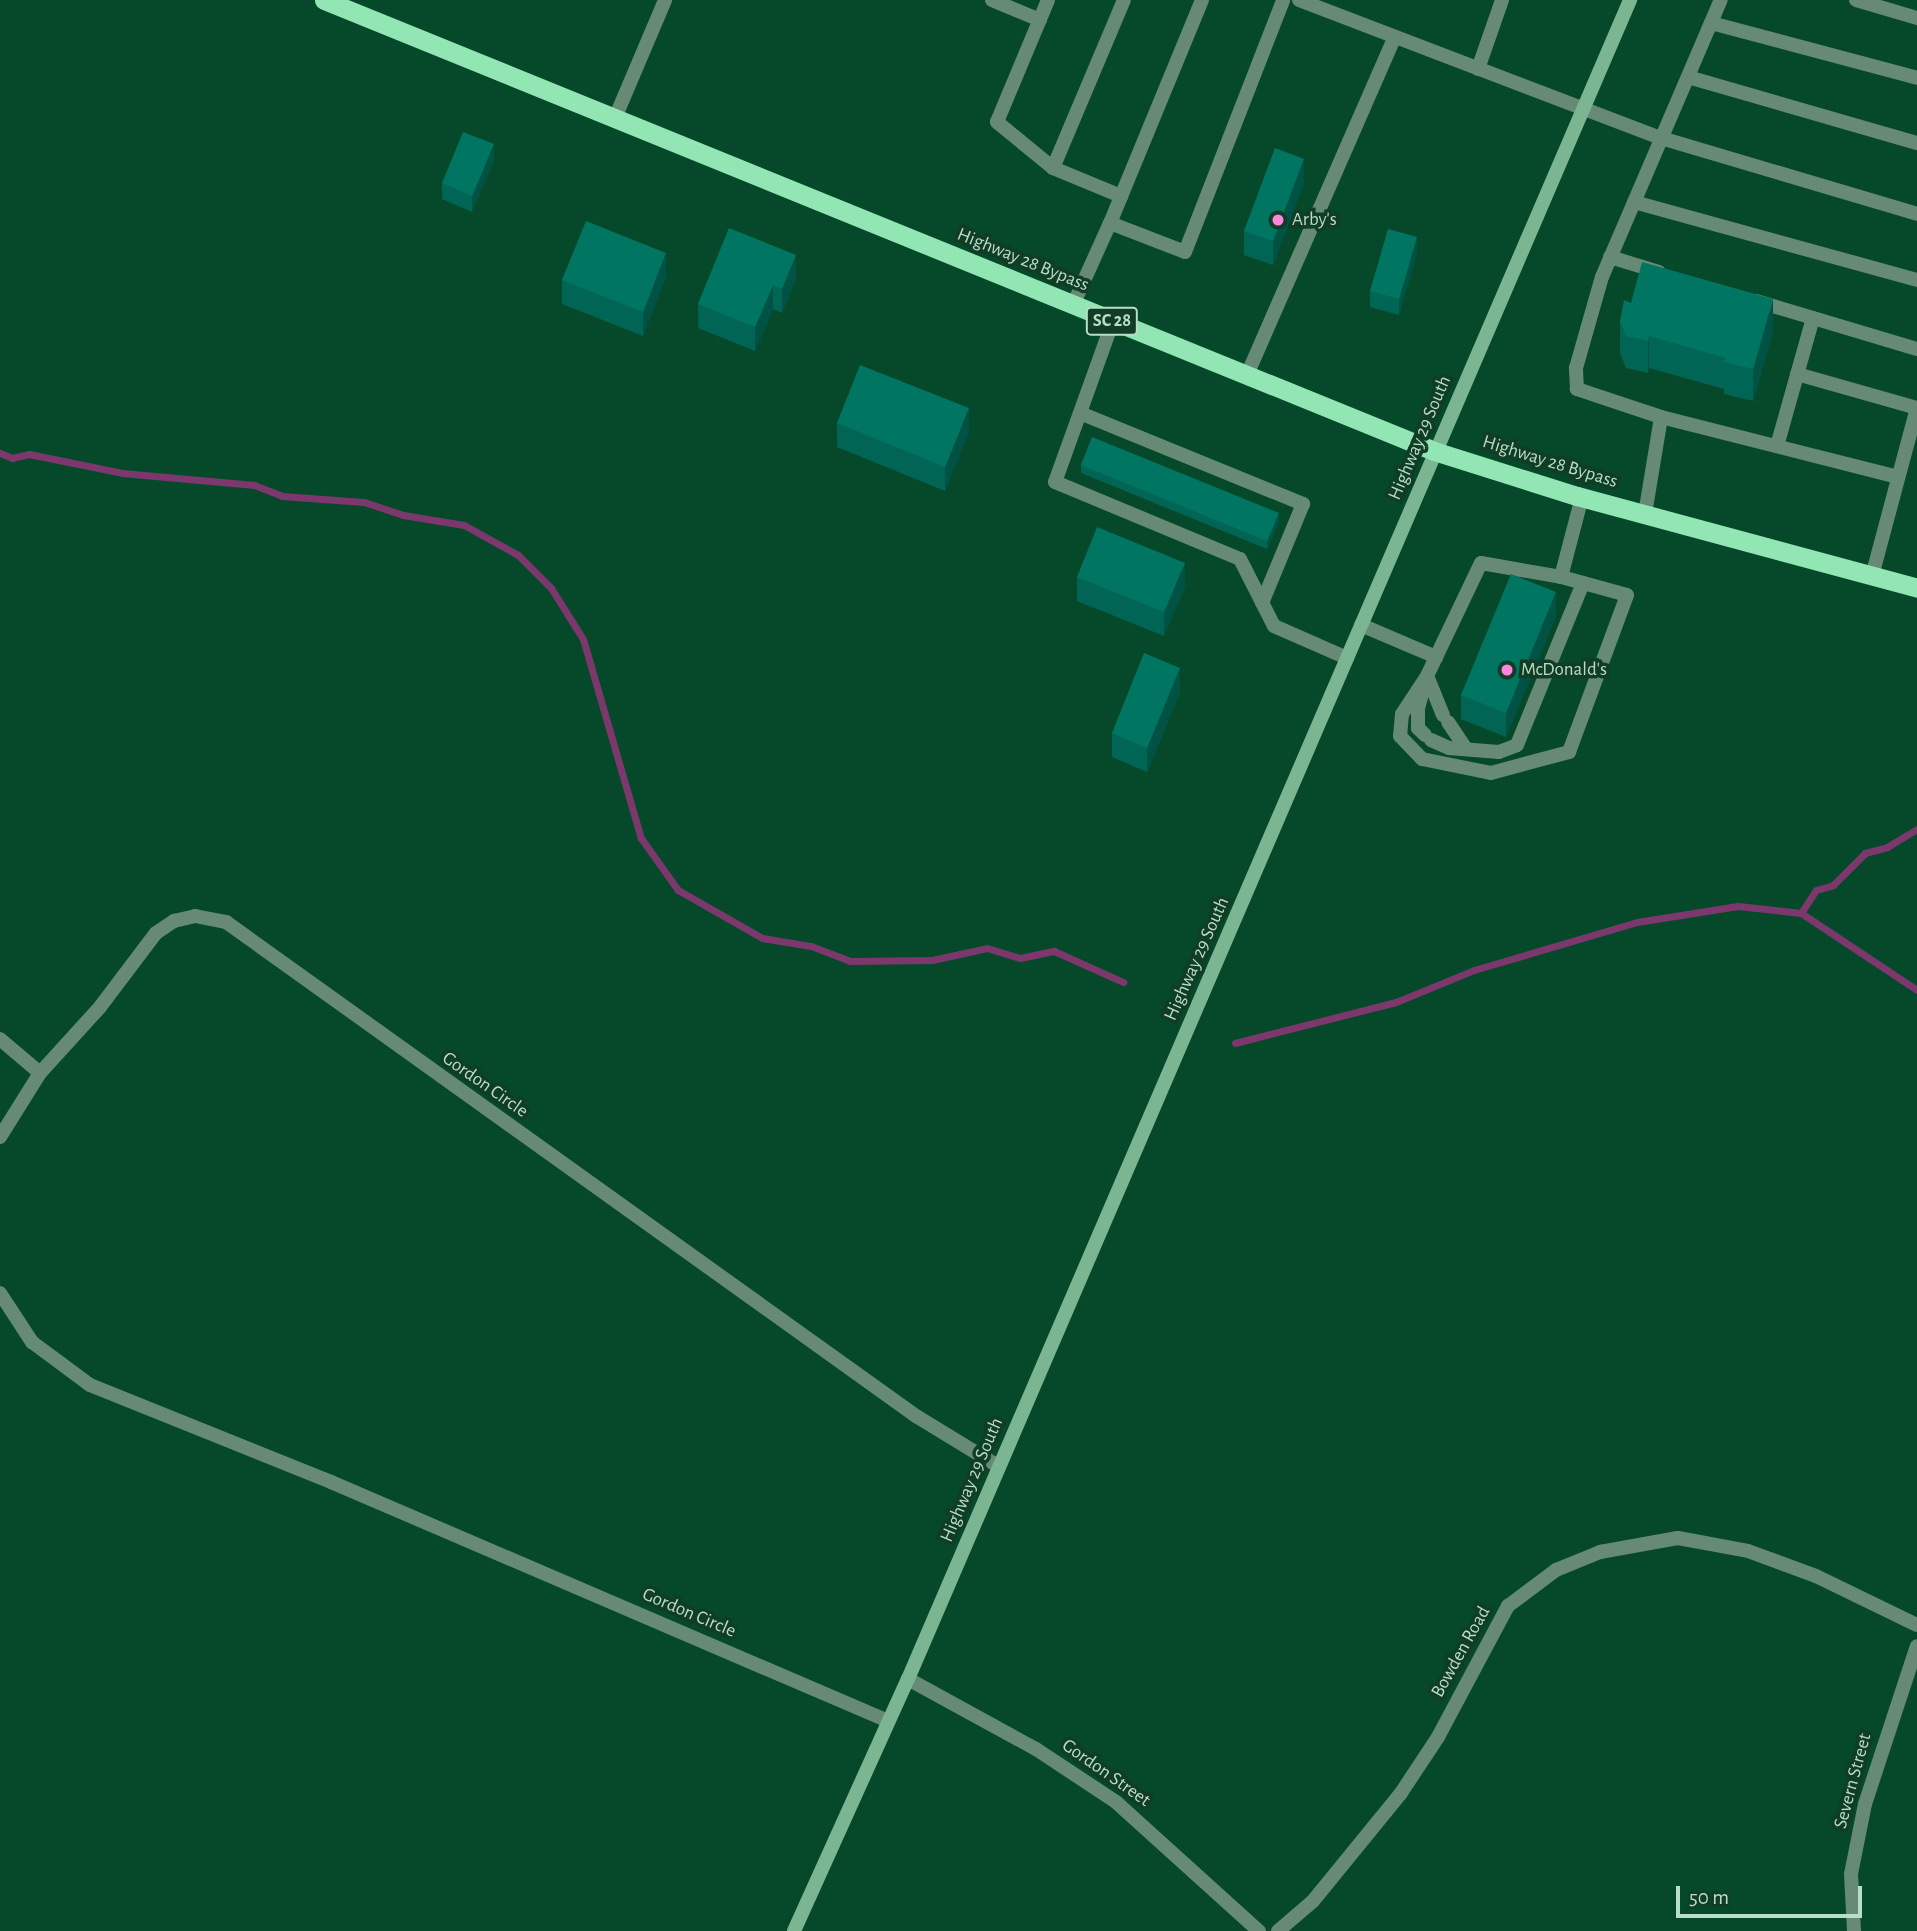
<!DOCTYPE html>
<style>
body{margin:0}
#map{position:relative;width:1917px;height:1931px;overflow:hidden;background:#05492a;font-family:"Alegreya Sans",sans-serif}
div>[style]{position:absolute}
.stream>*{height:7px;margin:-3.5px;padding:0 3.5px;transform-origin:3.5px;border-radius:3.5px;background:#7c386d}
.service>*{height:14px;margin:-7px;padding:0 7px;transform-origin:7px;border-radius:7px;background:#678a74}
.minor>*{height:14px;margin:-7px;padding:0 7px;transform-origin:7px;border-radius:7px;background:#678a74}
.secondary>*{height:14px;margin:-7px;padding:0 7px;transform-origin:7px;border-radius:7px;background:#7cb592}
.trunk>*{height:19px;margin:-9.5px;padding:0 9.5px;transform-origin:9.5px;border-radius:9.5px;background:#92e6b4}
.wall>*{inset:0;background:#006554}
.shaded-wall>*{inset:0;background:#005245}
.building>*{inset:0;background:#007562}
.dots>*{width:19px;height:19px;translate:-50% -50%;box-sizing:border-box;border:4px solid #113c25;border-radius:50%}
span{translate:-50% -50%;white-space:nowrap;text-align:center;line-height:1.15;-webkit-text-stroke:7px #113c25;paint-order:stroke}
.shield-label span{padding:2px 5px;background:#113c25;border:2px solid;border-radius:5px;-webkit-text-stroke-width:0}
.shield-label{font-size:18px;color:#b8dec5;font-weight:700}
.poi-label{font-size:19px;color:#b8dec5}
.left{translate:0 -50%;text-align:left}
.street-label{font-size:19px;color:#b8dec5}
.scale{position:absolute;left:1676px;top:1886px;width:186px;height:32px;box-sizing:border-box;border:4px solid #b8dec5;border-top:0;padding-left:9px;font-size:21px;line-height:24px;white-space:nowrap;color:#b8dec5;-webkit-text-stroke:5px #113c25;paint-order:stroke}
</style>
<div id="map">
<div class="stream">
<div style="left:0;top:453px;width:13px;rotate:23deg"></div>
<div style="left:12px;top:458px;width:17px;rotate:-13deg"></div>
<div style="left:29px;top:454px;width:95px;rotate:11.5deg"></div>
<div style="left:122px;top:473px;width:133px;rotate:5.2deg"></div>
<div style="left:254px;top:485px;width:30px;rotate:21deg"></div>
<div style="left:282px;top:496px;width:82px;rotate:4.2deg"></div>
<div style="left:364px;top:502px;width:41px;rotate:18.4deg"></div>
<div style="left:403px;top:515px;width:62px;rotate:9.3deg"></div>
<div style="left:464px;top:525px;width:62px;rotate:29.1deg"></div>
<div style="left:518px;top:555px;width:47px;rotate:45deg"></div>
<div style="left:551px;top:588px;width:60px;rotate:57.9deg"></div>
<div style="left:583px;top:639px;width:207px;rotate:73.8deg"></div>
<div style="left:641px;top:838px;width:64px;rotate:54.6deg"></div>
<div style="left:678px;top:890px;width:97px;rotate:29.7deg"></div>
<div style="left:762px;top:938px;width:50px;rotate:9.3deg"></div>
<div style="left:811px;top:946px;width:42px;rotate:21deg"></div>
<div style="left:850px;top:961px;width:82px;rotate:-0.7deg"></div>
<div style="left:932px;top:960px;width:56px;rotate:-12.3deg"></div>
<div style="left:987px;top:948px;width:34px;rotate:17deg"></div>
<div style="left:1020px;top:958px;width:35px;rotate:-12deg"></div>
<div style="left:1054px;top:951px;width:76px;rotate:24.2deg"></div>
<div style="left:1801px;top:913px;width:27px;rotate:-57deg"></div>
<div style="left:1816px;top:890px;width:18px;rotate:-16deg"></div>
<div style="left:1833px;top:885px;width:45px;rotate:-45deg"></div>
<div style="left:1865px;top:853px;width:23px;rotate:-15deg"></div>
<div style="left:1887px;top:847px;width:35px;rotate:-31deg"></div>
<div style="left:1235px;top:1043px;width:166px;rotate:-14.3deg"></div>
<div style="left:1396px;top:1002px;width:84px;rotate:-22.3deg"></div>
<div style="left:1474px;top:970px;width:170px;rotate:-16.4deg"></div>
<div style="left:1637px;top:922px;width:102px;rotate:-9deg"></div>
<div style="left:1738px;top:906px;width:63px;rotate:6.3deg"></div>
<div style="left:1801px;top:913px;width:139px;rotate:33.6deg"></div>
</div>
<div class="service">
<div style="left:992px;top:0;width:52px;rotate:22.6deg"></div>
<div style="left:1048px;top:0;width:132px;rotate:112.7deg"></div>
<div style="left:997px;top:122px;width:72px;rotate:39.4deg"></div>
<div style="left:1053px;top:168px;width:74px;rotate:22.4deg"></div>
<div style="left:1202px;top:0;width:241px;rotate:112.4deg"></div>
<div style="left:1110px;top:223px;width:80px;rotate:21.1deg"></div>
<div style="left:1185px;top:252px;width:270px;rotate:-68.7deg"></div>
<div style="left:1299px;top:0;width:387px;rotate:20.9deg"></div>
<div style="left:1661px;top:138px;width:267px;rotate:16.5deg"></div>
<div style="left:1856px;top:0;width:64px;rotate:16.4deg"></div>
<div style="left:1711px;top:23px;width:213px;rotate:14.9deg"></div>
<div style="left:1478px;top:69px;width:73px;rotate:-70.8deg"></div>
<div style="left:1688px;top:77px;width:238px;rotate:16.1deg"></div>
<div style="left:615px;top:118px;width:128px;rotate:-67deg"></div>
<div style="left:1053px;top:168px;width:182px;rotate:-67.1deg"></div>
<div style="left:1634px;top:202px;width:294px;rotate:15.4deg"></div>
<div style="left:1610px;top:257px;width:51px;rotate:17deg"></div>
<div style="left:1756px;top:301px;width:168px;rotate:16.6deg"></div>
<div style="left:1073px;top:305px;width:90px;rotate:-65.7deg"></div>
<div style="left:1113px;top:321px;width:171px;rotate:109.8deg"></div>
<div style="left:1055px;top:482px;width:200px;rotate:22.6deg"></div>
<div style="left:1240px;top:559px;width:75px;rotate:63.1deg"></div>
<div style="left:1274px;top:626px;width:80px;rotate:23.7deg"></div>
<div style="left:1797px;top:374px;width:125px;rotate:15.8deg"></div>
<div style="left:1247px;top:375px;width:369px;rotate:-66.4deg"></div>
<div style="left:1080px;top:413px;width:241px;rotate:22.2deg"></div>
<div style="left:1303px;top:504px;width:107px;rotate:112.5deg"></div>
<div style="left:1661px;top:417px;width:244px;rotate:14.2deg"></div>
<div style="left:1777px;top:446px;width:133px;rotate:-74.3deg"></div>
<div style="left:1645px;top:514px;width:98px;rotate:-80.6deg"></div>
<div style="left:1661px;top:417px;width:89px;rotate:-161.6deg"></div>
<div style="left:1577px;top:389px;width:21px;rotate:-93deg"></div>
<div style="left:1576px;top:368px;width:95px;rotate:-74.1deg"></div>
<div style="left:1602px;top:277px;width:301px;rotate:-66.8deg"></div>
<div style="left:1872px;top:576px;width:174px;rotate:-75deg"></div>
<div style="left:1361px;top:625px;width:82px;rotate:23.1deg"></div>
<div style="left:1427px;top:676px;width:45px;rotate:123.3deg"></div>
<div style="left:1402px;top:714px;width:22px;rotate:95deg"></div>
<div style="left:1400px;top:736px;width:32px;rotate:46deg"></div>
<div style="left:1422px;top:759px;width:70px;rotate:11.5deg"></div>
<div style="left:1491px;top:773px;width:81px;rotate:-15.1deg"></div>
<div style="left:1569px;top:752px;width:167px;rotate:-69.7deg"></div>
<div style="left:1627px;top:595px;width:68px;rotate:-164.7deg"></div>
<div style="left:1561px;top:577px;width:83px;rotate:-75.3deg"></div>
<div style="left:1428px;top:678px;width:40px;rotate:68deg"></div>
<div style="left:1448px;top:722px;width:29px;rotate:56deg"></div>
<div style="left:1425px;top:735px;width:10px;rotate:-135deg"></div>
<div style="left:1418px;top:728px;width:20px;rotate:-90deg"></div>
<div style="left:1418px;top:708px;width:33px;rotate:-74deg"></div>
<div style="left:1427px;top:676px;width:125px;rotate:-64.5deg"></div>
<div style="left:1481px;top:563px;width:81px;rotate:9.9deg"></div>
<div style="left:1431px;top:740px;width:20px;rotate:24deg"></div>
<div style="left:1449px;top:748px;width:50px;rotate:4.6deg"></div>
<div style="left:1499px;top:752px;width:19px;rotate:-21deg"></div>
<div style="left:1517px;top:745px;width:175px;rotate:-67.8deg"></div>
</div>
<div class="minor">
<div style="left:0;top:1039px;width:52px;rotate:40.4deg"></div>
<div style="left:0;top:1137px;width:75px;rotate:-58deg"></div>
<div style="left:40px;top:1073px;width:89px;rotate:-47.7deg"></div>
<div style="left:100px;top:1007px;width:93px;rotate:-52.9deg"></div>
<div style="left:156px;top:933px;width:22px;rotate:-34deg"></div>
<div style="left:174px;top:921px;width:22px;rotate:-13deg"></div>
<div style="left:195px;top:916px;width:32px;rotate:11deg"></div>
<div style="left:226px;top:922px;width:849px;rotate:35.6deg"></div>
<div style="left:916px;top:1416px;width:96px;rotate:31.4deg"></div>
<div style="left:0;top:1293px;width:59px;rotate:56.9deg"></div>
<div style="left:32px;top:1342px;width:72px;rotate:36.6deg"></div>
<div style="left:90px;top:1385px;width:260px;rotate:21.9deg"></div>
<div style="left:331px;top:1482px;width:606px;rotate:23.22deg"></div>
<div style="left:908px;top:1679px;width:146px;rotate:28.7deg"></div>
<div style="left:1036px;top:1749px;width:96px;rotate:33.5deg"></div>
<div style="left:1116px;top:1802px;width:193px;rotate:42.1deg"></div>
<div style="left:1278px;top:1931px;width:46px;rotate:-40.6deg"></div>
<div style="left:1313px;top:1901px;width:139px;rotate:-50.8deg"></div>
<div style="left:1401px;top:1793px;width:67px;rotate:-56.5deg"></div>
<div style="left:1438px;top:1737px;width:149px;rotate:-61.9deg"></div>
<div style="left:1508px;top:1606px;width:60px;rotate:-36.9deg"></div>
<div style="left:1556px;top:1570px;width:48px;rotate:-22.2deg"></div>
<div style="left:1600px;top:1552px;width:79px;rotate:-10.2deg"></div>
<div style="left:1678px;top:1538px;width:71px;rotate:10.5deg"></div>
<div style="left:1748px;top:1551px;width:72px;rotate:20.2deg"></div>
<div style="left:1816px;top:1576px;width:112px;rotate:25.9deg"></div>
<div style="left:1854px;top:1931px;width:57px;rotate:-93deg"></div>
<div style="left:1851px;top:1874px;width:71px;rotate:-78.7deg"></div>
<div style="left:1865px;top:1804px;width:166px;rotate:-71.8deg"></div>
</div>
<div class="secondary">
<div style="left:794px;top:1931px;width:277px;rotate:-65.7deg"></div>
<div style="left:908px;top:1679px;width:1828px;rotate:-66.73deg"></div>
</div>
<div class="trunk">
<div style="left:324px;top:0;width:1198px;rotate:22.11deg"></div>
<div style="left:1434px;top:451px;width:150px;rotate:17.5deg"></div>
<div style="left:1577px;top:496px;width:352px;rotate:15.1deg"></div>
</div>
<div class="wall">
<div style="clip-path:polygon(494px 160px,472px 212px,442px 199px,442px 183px)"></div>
<div style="clip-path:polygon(1304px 183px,1273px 265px,1244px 255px,1244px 231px)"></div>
<div style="clip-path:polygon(1417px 253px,1399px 315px,1370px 307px,1370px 291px)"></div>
<div style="clip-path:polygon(666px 277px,643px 336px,562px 304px,562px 280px)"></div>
<div style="clip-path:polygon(796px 279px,782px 313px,773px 309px,755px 351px,698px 328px,698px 304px)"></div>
<div style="clip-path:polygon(1631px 303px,1773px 331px,1753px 401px,1724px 394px,1724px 389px,1649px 368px,1648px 373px,1626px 368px,1620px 353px,1620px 321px)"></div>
<div style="clip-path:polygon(837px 423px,969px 432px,945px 491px,837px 447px)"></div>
<div style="clip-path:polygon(1081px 465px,1279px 521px,1267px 549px,1081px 473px)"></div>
<div style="clip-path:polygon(1077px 577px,1185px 587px,1164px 636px,1077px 601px)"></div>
<div style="clip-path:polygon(1556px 616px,1506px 737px,1461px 719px,1461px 695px)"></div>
<div style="clip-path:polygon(1180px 692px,1147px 772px,1112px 757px,1112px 733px)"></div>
</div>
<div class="shaded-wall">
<div style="clip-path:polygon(494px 144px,494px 160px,472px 212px,472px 196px)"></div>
<div style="clip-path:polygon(1304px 159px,1304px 183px,1273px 265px,1273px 241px)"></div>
<div style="clip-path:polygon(1417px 237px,1417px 253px,1399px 315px,1399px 299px)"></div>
<div style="clip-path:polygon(666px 253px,666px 277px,643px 336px,643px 312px)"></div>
<div style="clip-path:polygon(796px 255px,796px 279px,782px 313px,782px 289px)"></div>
<div style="clip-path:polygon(773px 285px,773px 309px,755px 351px,755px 327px)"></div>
<div style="clip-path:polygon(1773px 299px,1773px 331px,1753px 401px,1753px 369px)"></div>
<div style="clip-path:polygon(1649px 336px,1649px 368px,1648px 373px,1648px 341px)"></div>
<div style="clip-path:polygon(969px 408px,969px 432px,945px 491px,945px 467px)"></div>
<div style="clip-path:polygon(1279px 513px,1279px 521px,1267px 549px,1267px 541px)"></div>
<div style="clip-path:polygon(1185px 563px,1185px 587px,1164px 636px,1164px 612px)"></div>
<div style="clip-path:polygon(1556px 592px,1556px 616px,1506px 737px,1506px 713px)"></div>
<div style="clip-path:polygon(1180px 668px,1180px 692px,1147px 772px,1147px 748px)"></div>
</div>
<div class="building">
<div style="clip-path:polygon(463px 132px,494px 144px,472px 196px,442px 183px)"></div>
<div style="clip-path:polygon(1275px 148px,1304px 159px,1273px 241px,1244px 231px)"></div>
<div style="clip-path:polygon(586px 221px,666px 253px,643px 312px,562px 280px)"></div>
<div style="clip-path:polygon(729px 228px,796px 255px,782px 289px,773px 285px,755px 327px,698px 304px)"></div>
<div style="clip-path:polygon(1388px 229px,1417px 237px,1399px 299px,1370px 291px)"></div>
<div style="clip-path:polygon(1642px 262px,1773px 299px,1753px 369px,1724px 362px,1726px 358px,1649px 336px,1648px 341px,1626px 336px,1620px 321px,1624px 300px,1631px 303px)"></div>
<div style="clip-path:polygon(860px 365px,969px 408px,945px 467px,837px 423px)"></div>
<div style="clip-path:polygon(1092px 437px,1279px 513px,1267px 541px,1081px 465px)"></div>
<div style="clip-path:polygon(1097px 527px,1185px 563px,1164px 612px,1077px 577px)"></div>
<div style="clip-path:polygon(1511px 574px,1556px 592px,1506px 713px,1461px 695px)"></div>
<div style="clip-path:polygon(1144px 653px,1180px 668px,1147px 748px,1112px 733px)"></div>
</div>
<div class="dots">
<div style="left:1278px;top:220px;background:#fd86e1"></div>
<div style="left:1507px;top:670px;background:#fd86e1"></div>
</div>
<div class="shield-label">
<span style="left:1112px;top:321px">SC 28</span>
</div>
<div class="poi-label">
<span class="left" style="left:1292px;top:220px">Arby's</span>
<span class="left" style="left:1521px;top:670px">McDonald's</span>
</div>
<div class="street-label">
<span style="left:1023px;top:260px;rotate:22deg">Highway 28 Bypass</span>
<span style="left:1420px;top:438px;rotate:-67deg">Highway 29 South</span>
<span style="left:1550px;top:462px;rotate:17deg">Highway 28 Bypass</span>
<span style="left:1197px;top:959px;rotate:-66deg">Highway 29 South</span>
<span style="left:485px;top:1085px;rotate:35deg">Gordon Circle</span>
<span style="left:972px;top:1480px;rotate:-67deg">Highway 29 South</span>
<span style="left:689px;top:1613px;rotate:23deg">Gordon Circle</span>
<span style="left:1461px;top:1652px;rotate:-61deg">Bowden Road</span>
<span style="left:1106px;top:1773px;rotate:35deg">Gordon Street</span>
<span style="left:1853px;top:1781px;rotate:-75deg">Severn Street</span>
</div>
<div class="scale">50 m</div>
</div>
